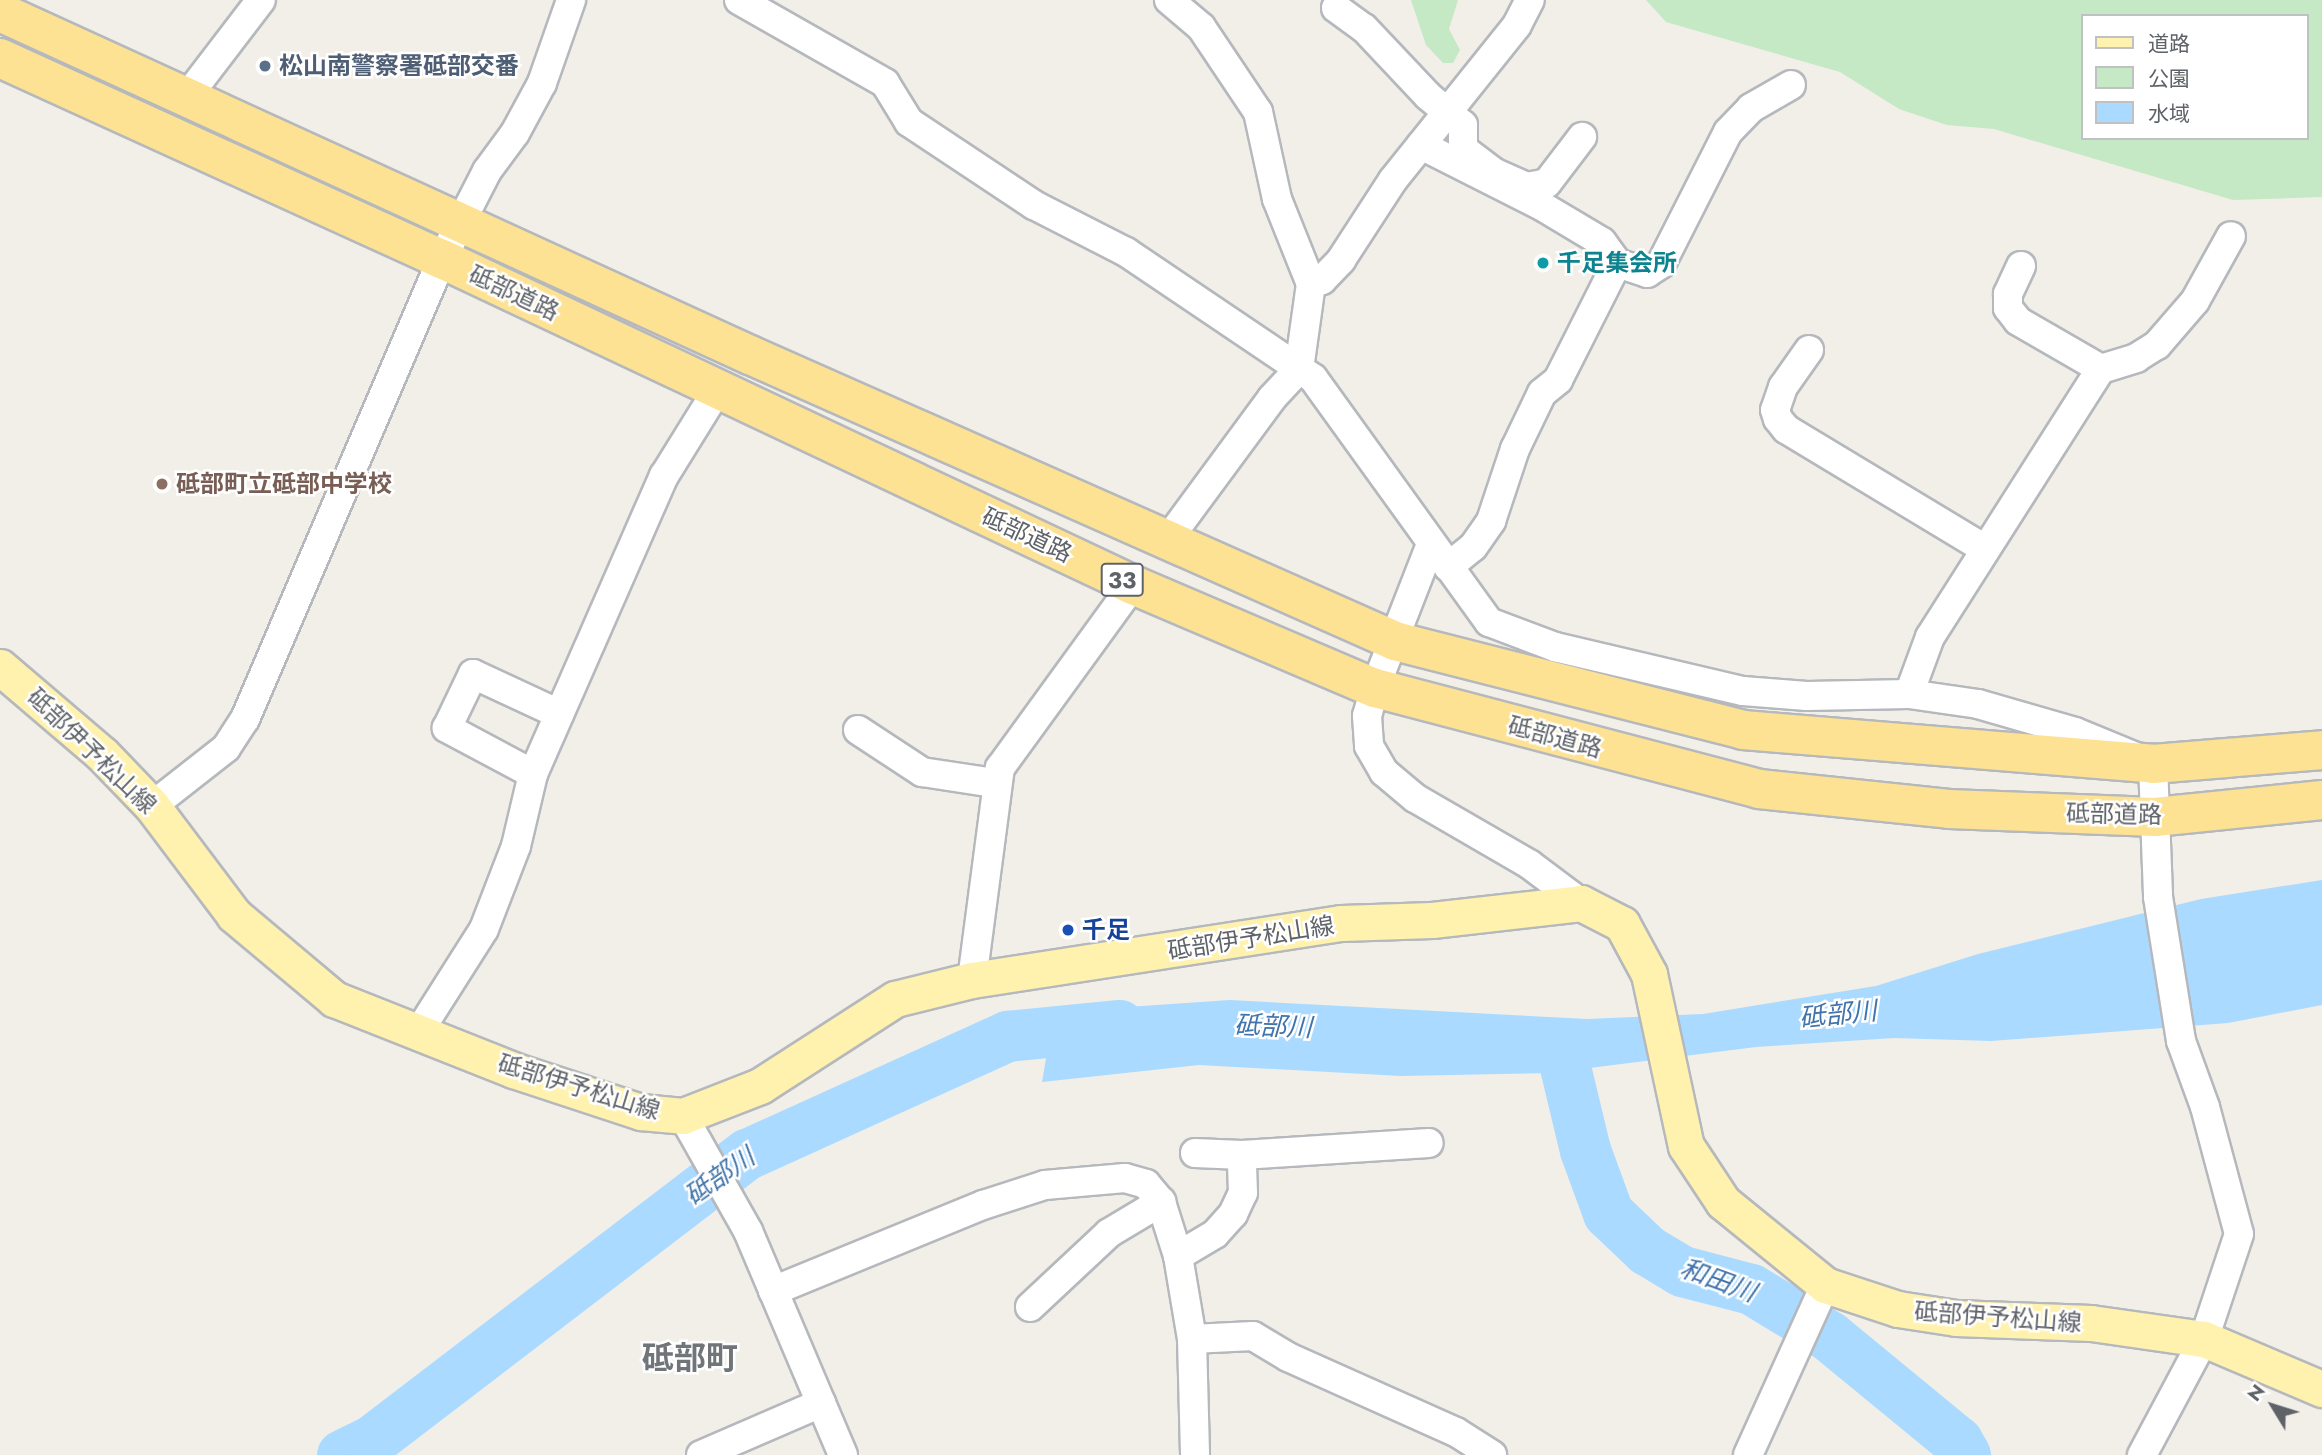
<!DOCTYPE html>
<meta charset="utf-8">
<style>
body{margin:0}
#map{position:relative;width:2322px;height:1455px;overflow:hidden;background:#f1efe8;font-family:Jost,"Noto Sans JP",sans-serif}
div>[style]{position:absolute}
.green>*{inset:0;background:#c5e8c5}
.water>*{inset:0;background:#aadaff}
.river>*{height:51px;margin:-25.5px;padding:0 25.5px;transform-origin:25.5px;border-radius:25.5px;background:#aadaff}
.roads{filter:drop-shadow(2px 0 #b5b8bc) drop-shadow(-2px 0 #b5b8bc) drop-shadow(0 2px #b5b8bc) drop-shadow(0 -2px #b5b8bc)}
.minor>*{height:28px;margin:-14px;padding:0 14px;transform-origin:14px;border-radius:14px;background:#fff}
.major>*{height:35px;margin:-17.5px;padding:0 17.5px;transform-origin:17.5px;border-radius:17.5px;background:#fff2af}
.highway>*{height:38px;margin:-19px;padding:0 19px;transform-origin:19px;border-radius:19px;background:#fde293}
.dots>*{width:19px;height:19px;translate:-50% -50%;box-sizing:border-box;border:4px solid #fff;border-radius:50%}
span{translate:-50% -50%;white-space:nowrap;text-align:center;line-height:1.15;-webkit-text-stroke:5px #fff;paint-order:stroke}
.shield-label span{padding:2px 5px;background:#fff;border:2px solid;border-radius:5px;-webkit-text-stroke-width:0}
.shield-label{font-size:23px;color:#5f6368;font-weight:700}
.service-label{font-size:24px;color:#4e5e75;font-weight:700}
.left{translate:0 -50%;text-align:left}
.culture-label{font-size:24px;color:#0d838f;font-weight:700}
.street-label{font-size:24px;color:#5f6368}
.education-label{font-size:24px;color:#785e54;font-weight:700}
.transit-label{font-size:24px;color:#164399;font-weight:700}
.water-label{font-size:26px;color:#4174aa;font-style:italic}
.district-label{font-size:32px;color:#70757a;font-weight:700}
.legend{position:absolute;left:2081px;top:14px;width:228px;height:126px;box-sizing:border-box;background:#fff;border:2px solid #bfc1c3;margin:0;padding:9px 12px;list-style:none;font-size:21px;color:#5f6368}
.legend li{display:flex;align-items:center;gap:14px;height:35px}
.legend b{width:35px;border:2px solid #bfc1c3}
.north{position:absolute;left:2238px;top:1371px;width:70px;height:70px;-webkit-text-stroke:5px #fff;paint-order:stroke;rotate:308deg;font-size:19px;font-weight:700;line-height:28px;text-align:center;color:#5f6368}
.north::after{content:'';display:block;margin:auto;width:24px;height:32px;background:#5f6368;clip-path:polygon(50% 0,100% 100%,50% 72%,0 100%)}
</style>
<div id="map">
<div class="green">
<div style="clip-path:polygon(1411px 0,1458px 0,1449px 29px,1460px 50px,1453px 63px,1443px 63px,1426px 45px)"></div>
<div style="clip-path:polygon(evenodd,1646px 0,2322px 0,2322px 197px,2233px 200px,1994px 129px,1947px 125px,1899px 109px,1840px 72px,1666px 22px,1646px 0,2082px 16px,2306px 16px,2306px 138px,2082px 138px,2082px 16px)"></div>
</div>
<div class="water">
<div style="clip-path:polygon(2322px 880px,2322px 1005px,2228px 1023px,1991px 1041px,1894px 1038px,1756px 1047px,1550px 1073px,1401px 1076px,1199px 1065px,1042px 1082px,1054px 1012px,1230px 1000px,1587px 1019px,1703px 1014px,1876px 986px,1978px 954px,2201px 899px)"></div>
</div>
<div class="river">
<div style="left:1560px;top:1046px;width:107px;rotate:76.5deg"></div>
<div style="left:1585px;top:1150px;width:67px;rotate:69.9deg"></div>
<div style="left:1608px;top:1213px;width:54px;rotate:43.5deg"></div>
<div style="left:1647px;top:1250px;width:41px;rotate:31deg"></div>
<div style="left:1682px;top:1271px;width:71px;rotate:14.6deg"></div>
<div style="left:1751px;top:1289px;width:91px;rotate:31.1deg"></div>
<div style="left:1829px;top:1336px;width:166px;rotate:39.4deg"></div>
<div style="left:1957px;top:1441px;width:16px;rotate:60deg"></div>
<div style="left:342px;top:1455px;width:32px;rotate:-26deg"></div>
<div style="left:371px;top:1441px;width:473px;rotate:-37.4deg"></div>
<div style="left:747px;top:1154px;width:286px;rotate:-24.4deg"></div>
<div style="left:1007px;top:1036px;width:113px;rotate:-5.6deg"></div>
</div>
<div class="roads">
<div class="minor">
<div style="left:739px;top:0;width:168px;rotate:29.6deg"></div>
<div style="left:885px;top:83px;width:46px;rotate:58.4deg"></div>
<div style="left:909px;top:122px;width:150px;rotate:33.6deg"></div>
<div style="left:1034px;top:205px;width:103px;rotate:27.1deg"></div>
<div style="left:1126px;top:252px;width:225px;rotate:34deg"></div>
<div style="left:1313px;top:378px;width:301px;rotate:54.2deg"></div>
<div style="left:1489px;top:622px;width:71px;rotate:20.7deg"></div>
<div style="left:1555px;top:647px;width:193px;rotate:13.2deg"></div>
<div style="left:1743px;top:691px;width:64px;rotate:4.5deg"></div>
<div style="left:1807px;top:696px;width:102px;rotate:-1.1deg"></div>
<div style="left:1909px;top:694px;width:70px;rotate:8.2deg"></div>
<div style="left:1978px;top:704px;width:101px;rotate:16.1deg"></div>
<div style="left:2075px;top:732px;width:84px;rotate:22.3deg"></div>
<div style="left:2153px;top:764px;width:133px;rotate:87.8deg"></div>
<div style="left:2158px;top:897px;width:146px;rotate:80.9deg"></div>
<div style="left:2181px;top:1041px;width:70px;rotate:70deg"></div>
<div style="left:2205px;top:1107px;width:131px;rotate:75deg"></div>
<div style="left:2239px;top:1234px;width:111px;rotate:108.4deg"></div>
<div style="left:2204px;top:1339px;width:132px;rotate:118.1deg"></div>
<div style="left:1336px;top:8px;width:34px;rotate:36deg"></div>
<div style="left:1364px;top:28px;width:93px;rotate:46.7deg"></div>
<div style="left:1428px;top:96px;width:45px;rotate:39.6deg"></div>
<div style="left:1463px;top:125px;width:24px;rotate:90deg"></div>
<div style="left:1463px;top:149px;width:38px;rotate:37deg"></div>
<div style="left:1493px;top:172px;width:37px;rotate:24deg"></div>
<div style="left:1527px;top:187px;width:20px;rotate:-11deg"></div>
<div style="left:1547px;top:183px;width:58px;rotate:-52.7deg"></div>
<div style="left:186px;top:98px;width:123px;rotate:-52.6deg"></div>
<div style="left:1421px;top:145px;width:133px;rotate:26.8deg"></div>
<div style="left:1540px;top:205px;width:72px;rotate:30.8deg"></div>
<div style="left:1602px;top:242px;width:26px;rotate:54deg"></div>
<div style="left:2021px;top:266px;width:31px;rotate:115deg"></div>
<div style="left:2008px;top:294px;width:14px;rotate:90deg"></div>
<div style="left:2008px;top:308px;width:16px;rotate:52deg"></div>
<div style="left:2018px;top:321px;width:96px;rotate:30deg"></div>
<div style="left:1311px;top:284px;width:12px;rotate:-20deg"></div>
<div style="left:1322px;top:280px;width:28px;rotate:-46deg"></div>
<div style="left:1341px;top:260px;width:95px;rotate:-57deg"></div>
<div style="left:1393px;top:180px;width:198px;rotate:-51.3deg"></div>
<div style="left:1517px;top:25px;width:28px;rotate:-63deg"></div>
<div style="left:1809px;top:350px;width:45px;rotate:125.1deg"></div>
<div style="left:1783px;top:387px;width:24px;rotate:109deg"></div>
<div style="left:1775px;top:410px;width:9px;rotate:72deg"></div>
<div style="left:1778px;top:419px;width:13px;rotate:51deg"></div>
<div style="left:1786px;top:429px;width:230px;rotate:31.1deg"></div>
<div style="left:1166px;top:542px;width:179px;rotate:-53.6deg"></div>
<div style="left:1272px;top:398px;width:40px;rotate:-47deg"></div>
<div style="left:1299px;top:369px;width:86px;rotate:-82deg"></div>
<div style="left:1311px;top:284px;width:92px;rotate:-111.8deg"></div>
<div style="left:1277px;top:199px;width:89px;rotate:-102.3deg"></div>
<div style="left:1258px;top:112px;width:102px;rotate:-123.8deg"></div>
<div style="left:1201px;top:27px;width:42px;rotate:-139.8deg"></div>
<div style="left:1431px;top:544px;width:155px;rotate:111.3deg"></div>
<div style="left:1375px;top:688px;width:29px;rotate:106deg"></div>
<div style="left:1367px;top:716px;width:30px;rotate:86deg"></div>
<div style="left:1369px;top:746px;width:30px;rotate:60deg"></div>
<div style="left:1384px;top:772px;width:40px;rotate:40deg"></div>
<div style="left:1415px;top:798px;width:132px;rotate:30.1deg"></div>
<div style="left:1529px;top:864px;width:65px;rotate:36.9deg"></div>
<div style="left:1448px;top:567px;width:32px;rotate:-39deg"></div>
<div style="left:1473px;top:547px;width:32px;rotate:-55deg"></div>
<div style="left:1491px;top:521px;width:76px;rotate:-71.6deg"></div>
<div style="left:1515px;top:449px;width:62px;rotate:-64.3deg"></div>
<div style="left:1542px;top:393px;width:21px;rotate:-39deg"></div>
<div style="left:1558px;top:380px;width:131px;rotate:-63.2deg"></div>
<div style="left:1617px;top:263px;width:32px;rotate:18deg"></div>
<div style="left:1647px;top:273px;width:17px;rotate:-33deg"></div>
<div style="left:1661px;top:264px;width:148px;rotate:-63.1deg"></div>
<div style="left:1728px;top:132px;width:33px;rotate:-46deg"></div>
<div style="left:1751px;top:108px;width:46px;rotate:-29.9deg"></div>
<div style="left:1909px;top:694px;width:61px;rotate:-69.8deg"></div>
<div style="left:1930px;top:637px;width:318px;rotate:-57.5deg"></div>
<div style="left:2101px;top:369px;width:37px;rotate:-17deg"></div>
<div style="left:2136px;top:358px;width:25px;rotate:-32deg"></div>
<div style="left:2157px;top:345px;width:58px;rotate:-49.2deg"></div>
<div style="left:2195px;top:301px;width:74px;rotate:-61deg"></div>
<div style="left:858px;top:730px;width:77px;rotate:33.3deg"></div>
<div style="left:922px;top:772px;width:74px;rotate:8.6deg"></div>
<div style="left:533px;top:774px;width:98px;rotate:-151.9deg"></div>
<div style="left:447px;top:728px;width:60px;rotate:-64.3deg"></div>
<div style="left:473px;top:674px;width:95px;rotate:24.9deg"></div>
<div style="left:152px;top:806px;width:94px;rotate:-38.1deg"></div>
<div style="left:226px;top:748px;width:35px;rotate:-57deg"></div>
<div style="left:245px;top:719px;width:500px;rotate:-66.82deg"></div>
<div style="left:442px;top:259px;width:99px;rotate:-62.9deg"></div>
<div style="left:487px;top:171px;width:47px;rotate:-53.6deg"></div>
<div style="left:515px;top:133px;width:57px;rotate:-61.6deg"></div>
<div style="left:542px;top:83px;width:88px;rotate:-70.7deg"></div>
<div style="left:972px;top:980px;width:214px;rotate:-82.5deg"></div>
<div style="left:1000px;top:768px;width:226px;rotate:-54deg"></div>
<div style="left:418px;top:1033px;width:123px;rotate:-57.6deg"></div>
<div style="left:484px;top:929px;width:89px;rotate:-68.9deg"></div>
<div style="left:516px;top:846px;width:74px;rotate:-76.7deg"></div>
<div style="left:533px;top:774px;width:326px;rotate:-66.3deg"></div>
<div style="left:664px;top:476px;width:102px;rotate:-58.2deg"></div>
<div style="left:683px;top:1116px;width:132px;rotate:60.5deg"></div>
<div style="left:748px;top:1231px;width:243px;rotate:67deg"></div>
<div style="left:1195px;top:1153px;width:47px;rotate:2.4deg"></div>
<div style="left:1242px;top:1155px;width:187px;rotate:-3.7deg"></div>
<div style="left:1178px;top:1256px;width:43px;rotate:-30.7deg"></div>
<div style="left:1215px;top:1234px;width:27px;rotate:-48deg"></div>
<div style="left:1233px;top:1214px;width:23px;rotate:-65deg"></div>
<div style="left:1243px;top:1193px;width:38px;rotate:-92deg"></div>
<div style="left:773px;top:1291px;width:227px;rotate:-22.3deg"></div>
<div style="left:983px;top:1205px;width:65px;rotate:-17.9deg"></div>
<div style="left:1045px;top:1185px;width:80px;rotate:-5deg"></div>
<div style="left:1125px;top:1178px;width:22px;rotate:16deg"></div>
<div style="left:1146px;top:1184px;width:23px;rotate:50deg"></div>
<div style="left:1161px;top:1202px;width:57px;rotate:72.5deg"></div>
<div style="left:1178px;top:1256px;width:84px;rotate:80.4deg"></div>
<div style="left:1192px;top:1339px;width:116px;rotate:88.5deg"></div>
<div style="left:1030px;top:1307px;width:108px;rotate:-43.1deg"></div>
<div style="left:1109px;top:1233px;width:61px;rotate:-30.8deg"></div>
<div style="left:1192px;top:1339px;width:61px;rotate:-2.8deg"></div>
<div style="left:1253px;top:1336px;width:41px;rotate:31deg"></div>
<div style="left:1288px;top:1357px;width:184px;rotate:24.1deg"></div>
<div style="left:1456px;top:1432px;width:43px;rotate:32.6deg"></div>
<div style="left:701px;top:1455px;width:131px;rotate:-23.4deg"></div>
<div style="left:1748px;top:1455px;width:187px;rotate:-65.6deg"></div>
</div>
<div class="major">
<div style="left:0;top:667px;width:134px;rotate:40.5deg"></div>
<div style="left:102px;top:754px;width:72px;rotate:46.1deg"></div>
<div style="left:152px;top:806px;width:136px;rotate:53deg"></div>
<div style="left:234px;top:915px;width:131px;rotate:40deg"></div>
<div style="left:334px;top:999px;width:193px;rotate:21.6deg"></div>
<div style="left:513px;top:1070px;width:135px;rotate:18.2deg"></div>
<div style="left:641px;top:1112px;width:42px;rotate:5.4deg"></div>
<div style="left:683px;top:1116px;width:83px;rotate:-21.3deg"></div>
<div style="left:760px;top:1086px;width:161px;rotate:-32.8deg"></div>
<div style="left:895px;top:999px;width:79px;rotate:-13.9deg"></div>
<div style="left:972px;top:980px;width:373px;rotate:-8.8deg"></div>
<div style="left:1341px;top:923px;width:91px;rotate:-1.9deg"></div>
<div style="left:1432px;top:920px;width:150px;rotate:-6.5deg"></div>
<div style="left:1581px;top:903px;width:46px;rotate:27.1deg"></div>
<div style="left:1622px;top:924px;width:57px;rotate:61.6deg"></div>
<div style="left:1649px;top:974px;width:176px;rotate:77.9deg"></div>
<div style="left:1686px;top:1146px;width:67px;rotate:56.5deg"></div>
<div style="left:1723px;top:1202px;width:132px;rotate:39.1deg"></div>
<div style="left:1825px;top:1285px;width:77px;rotate:18.2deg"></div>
<div style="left:1898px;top:1309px;width:59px;rotate:8.8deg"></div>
<div style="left:1956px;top:1318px;width:135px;rotate:2.1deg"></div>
<div style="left:2091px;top:1323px;width:114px;rotate:8.1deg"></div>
<div style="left:2204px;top:1339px;width:128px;rotate:23deg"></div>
</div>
<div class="highway">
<div style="left:0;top:12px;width:825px;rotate:24.58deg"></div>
<div style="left:750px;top:355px;width:706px;rotate:23.91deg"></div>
<div style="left:1395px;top:641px;width:359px;rotate:14.3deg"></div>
<div style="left:1743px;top:730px;width:411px;rotate:4.7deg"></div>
<div style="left:2153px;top:764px;width:170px;rotate:-4.7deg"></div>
<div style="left:0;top:58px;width:486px;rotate:24.5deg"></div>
<div style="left:442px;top:259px;width:764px;rotate:25.26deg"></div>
<div style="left:1133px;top:585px;width:263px;rotate:23.1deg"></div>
<div style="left:1375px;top:688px;width:397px;rotate:14.7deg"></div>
<div style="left:1759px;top:789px;width:191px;rotate:6deg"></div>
<div style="left:1949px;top:809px;width:206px;rotate:2.2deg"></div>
<div style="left:2155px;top:817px;width:168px;rotate:-5.8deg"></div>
</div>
</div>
<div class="dots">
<div style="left:265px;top:66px;background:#5c6f8a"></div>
<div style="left:1543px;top:263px;background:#0f9aa8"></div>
<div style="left:162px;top:484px;background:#8d6e63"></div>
<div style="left:1068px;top:930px;background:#1a4fb4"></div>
</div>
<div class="shield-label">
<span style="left:1122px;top:580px">33</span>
</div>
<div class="service-label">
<span class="left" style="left:279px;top:66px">松山南警察署砥部交番</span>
</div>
<div class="culture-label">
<span class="left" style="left:1557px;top:263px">千足集会所</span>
</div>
<div class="street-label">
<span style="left:514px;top:293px;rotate:25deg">砥部道路</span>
<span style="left:1027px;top:535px;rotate:25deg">砥部道路</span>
<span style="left:1555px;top:737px;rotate:15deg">砥部道路</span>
<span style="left:92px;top:751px;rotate:44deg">砥部伊予松山線</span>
<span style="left:2114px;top:814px;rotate:1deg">砥部道路</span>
<span style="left:1251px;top:938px;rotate:-9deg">砥部伊予松山線</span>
<span style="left:579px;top:1087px;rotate:17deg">砥部伊予松山線</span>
<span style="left:1998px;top:1317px;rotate:4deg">砥部伊予松山線</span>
</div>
<div class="education-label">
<span class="left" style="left:176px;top:484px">砥部町立砥部中学校</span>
</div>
<div class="transit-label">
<span class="left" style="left:1082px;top:930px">千足</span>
</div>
<div class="water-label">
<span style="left:1838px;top:1015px;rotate:-6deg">砥部川</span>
<span style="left:1273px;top:1027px;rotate:2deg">砥部川</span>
<span style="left:720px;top:1177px;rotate:-35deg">砥部川</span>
<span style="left:1718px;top:1281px;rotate:20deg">和田川</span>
</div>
<div class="district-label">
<span style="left:690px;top:1358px">砥部町</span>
</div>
<ul class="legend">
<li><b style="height:9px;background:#fff2af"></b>道路</li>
<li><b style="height:19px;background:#c5e8c5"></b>公園</li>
<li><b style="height:19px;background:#aadaff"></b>水域</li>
</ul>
<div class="north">N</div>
</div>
